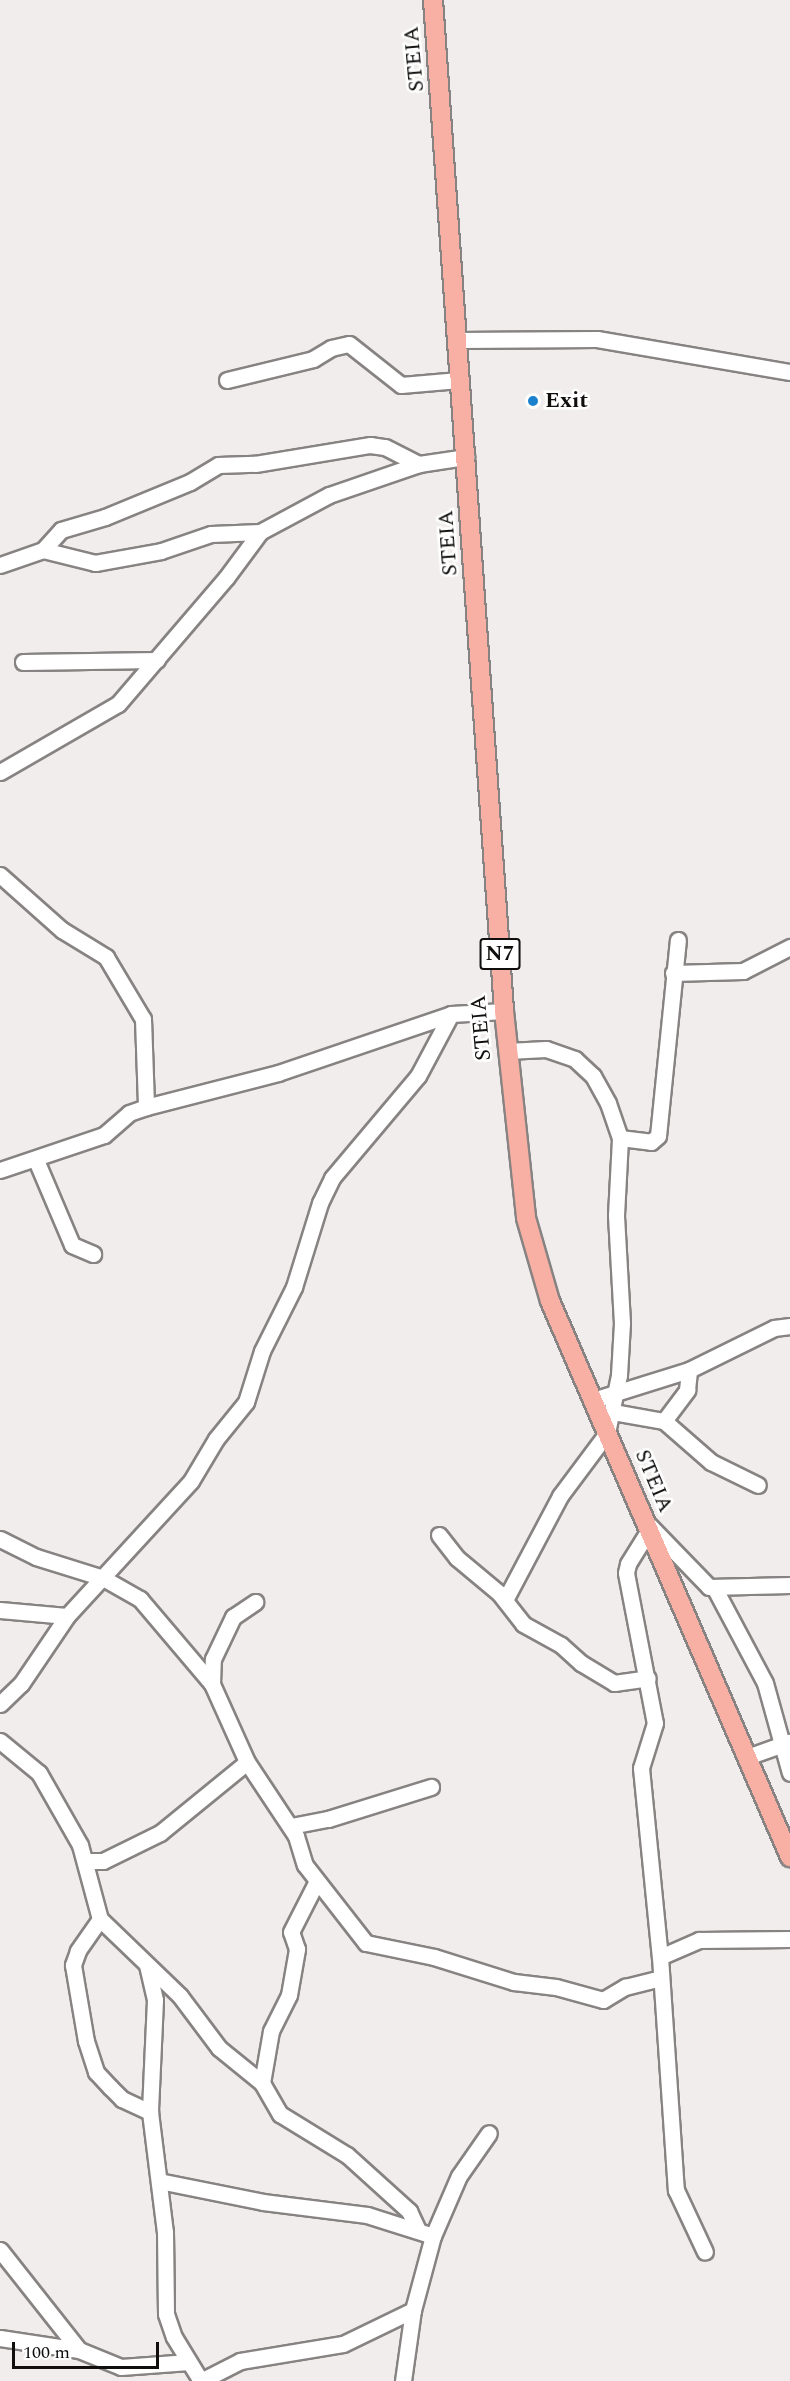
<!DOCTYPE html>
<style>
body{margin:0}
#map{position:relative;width:790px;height:2381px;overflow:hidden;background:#f1edec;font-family:Spectral,serif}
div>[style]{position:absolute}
.roads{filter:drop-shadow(2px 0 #878382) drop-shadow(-2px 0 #878382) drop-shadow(0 2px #878382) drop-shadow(0 -2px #878382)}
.minor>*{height:15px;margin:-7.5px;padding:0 7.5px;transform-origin:7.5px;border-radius:7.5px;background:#fff}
.major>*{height:18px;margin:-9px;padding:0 9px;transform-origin:9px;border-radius:9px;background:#f8b0a4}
.dots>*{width:16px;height:16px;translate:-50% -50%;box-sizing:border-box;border:3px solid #fff;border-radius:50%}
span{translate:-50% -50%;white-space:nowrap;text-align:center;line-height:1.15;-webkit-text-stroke:5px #fff;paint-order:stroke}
.shield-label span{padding:2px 4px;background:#fff;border:2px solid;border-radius:4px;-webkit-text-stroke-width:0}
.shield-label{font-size:21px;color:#100f0e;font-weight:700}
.street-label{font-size:22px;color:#100f0e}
.poi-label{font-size:22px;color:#100f0e;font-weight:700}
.left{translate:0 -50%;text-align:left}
.scale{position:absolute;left:12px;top:2342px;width:147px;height:27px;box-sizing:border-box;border:3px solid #100f0e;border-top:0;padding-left:8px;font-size:18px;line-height:21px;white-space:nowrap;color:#100f0e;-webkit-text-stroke:4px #fff;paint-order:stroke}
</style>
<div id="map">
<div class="roads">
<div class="minor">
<div style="left:458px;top:340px;width:139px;rotate:-0.4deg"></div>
<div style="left:597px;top:339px;width:196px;rotate:9.7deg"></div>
<div style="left:227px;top:380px;width:89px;rotate:-13.7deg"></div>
<div style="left:313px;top:359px;width:21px;rotate:-31deg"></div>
<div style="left:331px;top:348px;width:18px;rotate:-13deg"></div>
<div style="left:349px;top:344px;width:66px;rotate:38.3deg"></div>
<div style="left:401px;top:385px;width:58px;rotate:-4.9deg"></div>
<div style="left:43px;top:550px;width:54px;rotate:14deg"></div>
<div style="left:95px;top:563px;width:67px;rotate:-10.3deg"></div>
<div style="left:161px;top:551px;width:53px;rotate:-18.8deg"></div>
<div style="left:211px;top:534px;width:49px;rotate:-2.3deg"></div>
<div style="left:0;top:565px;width:46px;rotate:-19.2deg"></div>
<div style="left:43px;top:550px;width:27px;rotate:-48deg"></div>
<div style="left:61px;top:530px;width:46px;rotate:-16.5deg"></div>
<div style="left:105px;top:517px;width:92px;rotate:-22.4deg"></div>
<div style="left:190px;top:482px;width:33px;rotate:-31deg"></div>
<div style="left:218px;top:465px;width:37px;rotate:-2deg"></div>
<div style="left:255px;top:464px;width:117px;rotate:-9.4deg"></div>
<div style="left:370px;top:445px;width:15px;rotate:8deg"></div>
<div style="left:385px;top:447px;width:38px;rotate:27deg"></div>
<div style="left:23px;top:662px;width:134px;rotate:-0.9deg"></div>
<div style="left:0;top:772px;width:136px;rotate:-30deg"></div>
<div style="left:118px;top:704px;width:166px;rotate:-49.4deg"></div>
<div style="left:226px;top:578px;width:57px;rotate:-53.5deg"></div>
<div style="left:260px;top:532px;width:78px;rotate:-28.2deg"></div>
<div style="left:329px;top:495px;width:95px;rotate:-19deg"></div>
<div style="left:419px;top:464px;width:48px;rotate:-8.5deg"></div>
<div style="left:0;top:875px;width:83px;rotate:41.6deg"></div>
<div style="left:62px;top:930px;width:52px;rotate:31.5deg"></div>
<div style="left:106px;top:957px;width:72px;rotate:59.2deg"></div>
<div style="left:143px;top:1019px;width:88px;rotate:88deg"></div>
<div style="left:673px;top:973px;width:70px;rotate:-1.6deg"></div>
<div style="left:743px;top:971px;width:53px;rotate:-27.1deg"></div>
<div style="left:620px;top:1138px;width:31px;rotate:7deg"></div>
<div style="left:651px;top:1142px;width:9px;rotate:-41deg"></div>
<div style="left:658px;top:1136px;width:197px;rotate:-84.2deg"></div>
<div style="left:36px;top:1160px;width:92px;rotate:67deg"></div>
<div style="left:72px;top:1245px;width:23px;rotate:23deg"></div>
<div style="left:0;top:1170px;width:110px;rotate:-18.6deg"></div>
<div style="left:104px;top:1135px;width:33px;rotate:-41deg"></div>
<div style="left:129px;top:1113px;width:18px;rotate:-19deg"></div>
<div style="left:146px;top:1107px;width:136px;rotate:-14.4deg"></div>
<div style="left:278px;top:1073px;width:183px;rotate:-18.8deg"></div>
<div style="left:451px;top:1014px;width:53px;rotate:-3.2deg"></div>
<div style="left:593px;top:1400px;width:101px;rotate:-17.4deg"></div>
<div style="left:689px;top:1370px;width:95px;rotate:-26.3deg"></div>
<div style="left:774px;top:1328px;width:16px;rotate:-7deg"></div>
<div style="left:613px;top:1412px;width:52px;rotate:10deg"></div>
<div style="left:664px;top:1421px;width:62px;rotate:41.1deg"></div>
<div style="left:711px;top:1462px;width:52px;rotate:26.1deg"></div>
<div style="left:664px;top:1421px;width:39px;rotate:-53deg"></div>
<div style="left:687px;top:1390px;width:20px;rotate:-84deg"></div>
<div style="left:649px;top:1525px;width:86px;rotate:45.9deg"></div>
<div style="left:709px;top:1587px;width:81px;rotate:-1.4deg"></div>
<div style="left:649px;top:1530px;width:40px;rotate:122deg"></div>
<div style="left:628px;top:1564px;width:9px;rotate:103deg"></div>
<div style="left:626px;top:1573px;width:153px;rotate:79.1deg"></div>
<div style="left:655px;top:1723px;width:47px;rotate:107.3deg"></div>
<div style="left:641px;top:1768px;width:190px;rotate:84.3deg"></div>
<div style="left:660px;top:1957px;width:234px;rotate:86.1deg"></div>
<div style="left:676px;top:2190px;width:68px;rotate:64.9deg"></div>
<div style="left:439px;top:1535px;width:29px;rotate:52deg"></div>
<div style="left:457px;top:1558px;width:55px;rotate:39.8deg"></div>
<div style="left:499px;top:1593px;width:39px;rotate:52deg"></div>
<div style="left:523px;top:1624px;width:43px;rotate:28.9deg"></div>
<div style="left:561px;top:1645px;width:27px;rotate:42deg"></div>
<div style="left:581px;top:1663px;width:39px;rotate:31deg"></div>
<div style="left:614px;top:1683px;width:34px;rotate:-8deg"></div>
<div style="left:0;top:1539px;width:40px;rotate:26.6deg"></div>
<div style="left:36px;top:1557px;width:70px;rotate:17.4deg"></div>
<div style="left:103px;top:1578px;width:43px;rotate:29.6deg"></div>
<div style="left:140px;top:1599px;width:111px;rotate:49.7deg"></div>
<div style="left:212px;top:1684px;width:85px;rotate:65.8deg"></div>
<div style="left:247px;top:1762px;width:89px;rotate:56.5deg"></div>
<div style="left:296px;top:1836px;width:30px;rotate:73deg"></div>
<div style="left:305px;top:1865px;width:99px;rotate:52deg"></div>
<div style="left:366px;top:1943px;width:69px;rotate:11.6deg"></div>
<div style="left:434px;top:1957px;width:84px;rotate:17.4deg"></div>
<div style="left:514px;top:1982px;width:42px;rotate:6.8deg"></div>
<div style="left:556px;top:1987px;width:49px;rotate:15.5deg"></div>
<div style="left:603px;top:2000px;width:26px;rotate:-31deg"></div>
<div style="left:625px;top:1987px;width:36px;rotate:-14deg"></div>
<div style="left:715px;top:1589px;width:106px;rotate:62deg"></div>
<div style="left:765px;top:1683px;width:93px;rotate:74.5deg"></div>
<div style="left:505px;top:1600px;width:118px;rotate:-62.1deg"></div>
<div style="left:560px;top:1496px;width:79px;rotate:-53.3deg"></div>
<div style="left:607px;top:1433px;width:59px;rotate:-78.3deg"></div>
<div style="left:619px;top:1375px;width:52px;rotate:-86.7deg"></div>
<div style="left:622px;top:1323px;width:108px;rotate:-93.2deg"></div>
<div style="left:616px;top:1215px;width:77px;rotate:-87deg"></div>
<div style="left:620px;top:1138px;width:37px;rotate:-109deg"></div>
<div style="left:608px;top:1103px;width:31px;rotate:-119deg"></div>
<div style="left:593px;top:1076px;width:25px;rotate:-137deg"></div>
<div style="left:575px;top:1059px;width:31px;rotate:-161deg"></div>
<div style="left:546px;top:1049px;width:39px;rotate:177deg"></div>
<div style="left:0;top:1610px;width:67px;rotate:5.1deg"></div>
<div style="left:212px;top:1684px;width:25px;rotate:-88deg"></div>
<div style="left:213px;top:1659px;width:47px;rotate:-64.5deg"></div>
<div style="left:233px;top:1617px;width:27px;rotate:-34deg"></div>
<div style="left:0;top:1704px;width:29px;rotate:-44deg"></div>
<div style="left:21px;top:1684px;width:82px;rotate:-55.9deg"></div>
<div style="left:67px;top:1616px;width:183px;rotate:-47.4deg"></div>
<div style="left:191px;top:1481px;width:49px;rotate:-59.2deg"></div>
<div style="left:216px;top:1439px;width:48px;rotate:-51deg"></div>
<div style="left:246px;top:1402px;width:53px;rotate:-72.6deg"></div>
<div style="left:262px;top:1351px;width:72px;rotate:-63.4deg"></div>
<div style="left:294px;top:1287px;width:88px;rotate:-72.8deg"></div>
<div style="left:320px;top:1203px;width:28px;rotate:-64deg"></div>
<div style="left:332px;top:1178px;width:133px;rotate:-49.9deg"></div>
<div style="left:418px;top:1076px;width:70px;rotate:-62deg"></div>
<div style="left:0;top:1741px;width:50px;rotate:39.4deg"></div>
<div style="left:39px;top:1773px;width:83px;rotate:60.3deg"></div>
<div style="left:80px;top:1845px;width:77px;rotate:74.9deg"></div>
<div style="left:100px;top:1919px;width:39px;rotate:125deg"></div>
<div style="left:78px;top:1951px;width:15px;rotate:110deg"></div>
<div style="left:73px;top:1965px;width:77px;rotate:80.3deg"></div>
<div style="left:86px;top:2041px;width:33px;rotate:72deg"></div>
<div style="left:96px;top:2072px;width:21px;rotate:47deg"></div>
<div style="left:110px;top:2087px;width:17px;rotate:45deg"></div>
<div style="left:122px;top:2099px;width:31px;rotate:25deg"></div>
<div style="left:747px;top:1757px;width:45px;rotate:-19.7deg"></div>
<div style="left:291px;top:1826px;width:38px;rotate:-11deg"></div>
<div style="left:328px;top:1819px;width:108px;rotate:-17.3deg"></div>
<div style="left:86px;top:1861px;width:17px"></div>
<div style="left:103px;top:1861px;width:64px;rotate:-26.2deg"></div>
<div style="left:160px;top:1833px;width:112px;rotate:-39.2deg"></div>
<div style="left:100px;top:1919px;width:111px;rotate:43.9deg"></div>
<div style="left:180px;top:1996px;width:65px;rotate:53.1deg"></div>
<div style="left:219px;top:2048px;width:55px;rotate:39.1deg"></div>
<div style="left:262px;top:2083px;width:36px;rotate:60deg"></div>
<div style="left:280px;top:2114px;width:79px;rotate:31.5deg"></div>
<div style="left:347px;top:2155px;width:84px;rotate:42.1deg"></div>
<div style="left:409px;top:2211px;width:21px;rotate:65deg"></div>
<div style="left:660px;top:1957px;width:43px;rotate:-23.6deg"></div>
<div style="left:699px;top:1940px;width:91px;rotate:-0.6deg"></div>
<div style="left:147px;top:1965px;width:36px;rotate:77deg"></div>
<div style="left:155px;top:2000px;width:112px;rotate:92.6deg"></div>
<div style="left:150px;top:2112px;width:121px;rotate:82.9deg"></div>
<div style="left:165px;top:2232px;width:82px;rotate:89.3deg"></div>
<div style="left:166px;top:2314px;width:24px;rotate:71deg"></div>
<div style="left:174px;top:2337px;width:52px;rotate:58.5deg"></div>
<div style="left:201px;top:2381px;width:44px;rotate:-27.1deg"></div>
<div style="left:240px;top:2361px;width:104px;rotate:-9.4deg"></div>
<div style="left:343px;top:2344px;width:78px;rotate:-25.9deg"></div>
<div style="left:262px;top:2083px;width:53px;rotate:-80.2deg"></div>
<div style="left:271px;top:2031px;width:40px;rotate:-63.4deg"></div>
<div style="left:289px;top:1995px;width:47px;rotate:-80.1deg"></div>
<div style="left:297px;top:1949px;width:18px;rotate:-109deg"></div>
<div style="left:291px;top:1932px;width:55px;rotate:-63deg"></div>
<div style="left:159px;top:2181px;width:106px;rotate:11.4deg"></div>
<div style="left:263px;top:2202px;width:105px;rotate:7.1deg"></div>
<div style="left:367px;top:2215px;width:69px;rotate:17.7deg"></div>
<div style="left:0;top:2250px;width:127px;rotate:51.7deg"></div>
<div style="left:0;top:2338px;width:80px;rotate:8.6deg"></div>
<div style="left:79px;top:2350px;width:45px;rotate:22deg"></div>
<div style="left:121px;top:2367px;width:68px;rotate:-4.2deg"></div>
<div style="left:403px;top:2381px;width:72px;rotate:-82deg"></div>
<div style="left:413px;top:2310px;width:77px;rotate:-74.9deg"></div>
<div style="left:433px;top:2236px;width:65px;rotate:-66.6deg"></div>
<div style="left:459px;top:2176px;width:52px;rotate:-55.1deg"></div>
</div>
<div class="major">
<div style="left:433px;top:0;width:1013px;rotate:85.98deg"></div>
<div style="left:504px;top:1011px;width:208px;rotate:83.9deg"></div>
<div style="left:526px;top:1218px;width:86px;rotate:73.9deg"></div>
<div style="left:550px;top:1301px;width:606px;rotate:66.65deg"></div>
</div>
</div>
<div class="dots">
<div style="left:533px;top:401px;background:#1b81cc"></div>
</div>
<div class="shield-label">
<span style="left:500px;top:954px">N7</span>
</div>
<div class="street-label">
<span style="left:414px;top:59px;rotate:-95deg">STEIA</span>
<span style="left:448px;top:543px;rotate:-94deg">STEIA</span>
<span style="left:481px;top:1028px;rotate:-95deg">STEIA</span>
<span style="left:654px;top:1481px;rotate:67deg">STEIA</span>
</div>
<div class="poi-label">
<span class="left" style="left:545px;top:401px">Exit</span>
</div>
<div class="scale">100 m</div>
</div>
